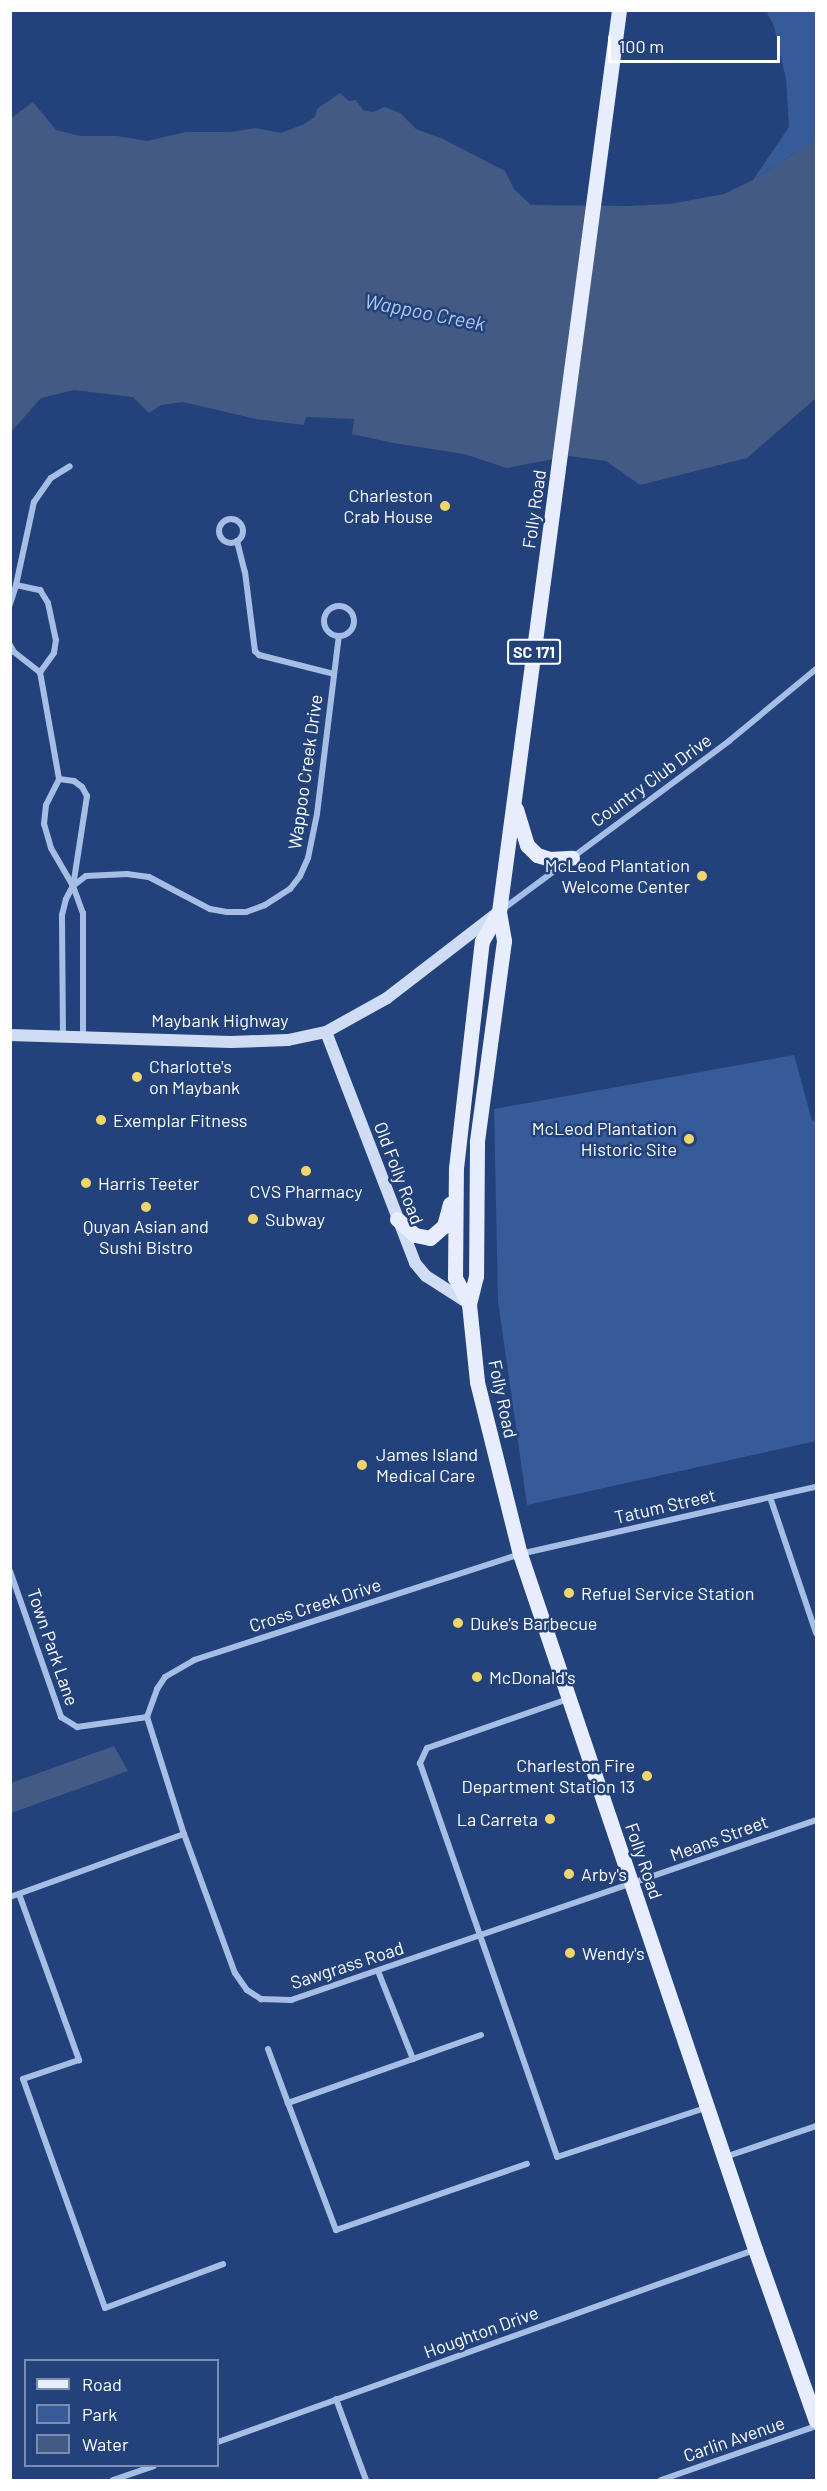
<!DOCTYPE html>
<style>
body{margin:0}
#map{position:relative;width:827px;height:2491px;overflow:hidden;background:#23427b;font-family:Barlow,sans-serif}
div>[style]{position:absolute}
.green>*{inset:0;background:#375a98}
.water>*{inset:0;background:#435a84}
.minor>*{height:6px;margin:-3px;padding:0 3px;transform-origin:3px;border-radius:3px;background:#a6bde5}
.minor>.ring{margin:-3px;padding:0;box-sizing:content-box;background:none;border:6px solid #a6bde5;border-radius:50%}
.secondary>*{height:12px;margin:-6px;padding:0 6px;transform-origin:6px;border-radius:6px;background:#d0dcf4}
.primary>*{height:15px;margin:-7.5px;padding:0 7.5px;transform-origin:7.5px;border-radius:7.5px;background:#e7edfc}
.dots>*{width:16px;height:16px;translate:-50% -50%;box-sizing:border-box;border:3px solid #23427b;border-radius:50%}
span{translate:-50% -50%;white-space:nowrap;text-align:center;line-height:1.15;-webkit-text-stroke:5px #23427b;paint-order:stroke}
.shield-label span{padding:2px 4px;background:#23427b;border:2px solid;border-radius:4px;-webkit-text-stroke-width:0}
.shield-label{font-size:16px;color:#fff;font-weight:700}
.poi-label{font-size:18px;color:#fff}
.right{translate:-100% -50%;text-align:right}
.left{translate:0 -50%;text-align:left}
.street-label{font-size:18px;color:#fff}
.water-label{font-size:20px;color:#b1c7ed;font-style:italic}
.frame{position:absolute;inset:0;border:12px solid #fff;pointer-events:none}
.legend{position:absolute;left:24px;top:2359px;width:195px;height:108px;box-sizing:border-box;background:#23427b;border:2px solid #7b8eb0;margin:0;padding:8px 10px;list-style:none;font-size:18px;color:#fff}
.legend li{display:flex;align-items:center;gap:12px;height:30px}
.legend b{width:30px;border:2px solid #7b8eb0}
.scale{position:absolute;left:608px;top:36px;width:172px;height:27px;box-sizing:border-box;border:3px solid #fff;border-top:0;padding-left:8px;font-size:18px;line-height:21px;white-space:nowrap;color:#fff;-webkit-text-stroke:4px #23427b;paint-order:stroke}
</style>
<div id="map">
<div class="green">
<div style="clip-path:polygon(766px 11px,816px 11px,816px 139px,753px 180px,789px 127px,786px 79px,774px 26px)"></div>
<div style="clip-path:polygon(794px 1055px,812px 1121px,816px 1120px,816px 1441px,527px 1505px,498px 1301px,494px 1109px)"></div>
</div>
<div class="water">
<div style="clip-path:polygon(340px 93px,349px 101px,356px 100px,363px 110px,373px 112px,385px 107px,400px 113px,416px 129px,443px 139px,505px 171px,514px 189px,531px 205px,630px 206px,670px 204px,724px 194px,753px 180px,816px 139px,816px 398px,747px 458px,640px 485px,606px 461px,569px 456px,507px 468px,464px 454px,393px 443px,352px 434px,354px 419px,306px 417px,304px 425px,256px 419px,183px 402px,161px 405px,149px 413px,133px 397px,74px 390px,41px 398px,11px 432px,10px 119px,33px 102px,56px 130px,80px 136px,117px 136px,147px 141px,186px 132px,230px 132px,256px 128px,281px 133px,304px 124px,315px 117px,317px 109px)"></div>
<div style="clip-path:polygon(114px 1746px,128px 1771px,11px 1813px,11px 1783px)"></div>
</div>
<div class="minor">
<div class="ring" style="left:219px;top:519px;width:18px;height:18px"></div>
<div style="left:237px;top:541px;width:32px;rotate:76deg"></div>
<div style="left:245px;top:572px;width:80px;rotate:82.8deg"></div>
<div style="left:255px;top:651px;width:6px;rotate:45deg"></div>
<div style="left:259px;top:655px;width:77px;rotate:14.2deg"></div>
<div style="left:16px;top:585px;width:85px;rotate:-77.8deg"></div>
<div style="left:34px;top:502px;width:29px;rotate:-55deg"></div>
<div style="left:51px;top:478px;width:22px;rotate:-32deg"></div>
<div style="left:10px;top:604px;width:20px;rotate:-72deg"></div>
<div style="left:16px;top:585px;width:25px;rotate:12deg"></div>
<div style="left:40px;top:590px;width:15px;rotate:58deg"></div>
<div style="left:48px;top:603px;width:38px;rotate:78deg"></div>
<div style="left:56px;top:640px;width:13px;rotate:99deg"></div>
<div style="left:54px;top:653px;width:24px;rotate:126deg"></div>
<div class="ring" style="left:324px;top:606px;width:24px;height:24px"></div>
<div style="left:10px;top:645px;width:8px;rotate:60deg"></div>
<div style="left:14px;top:652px;width:33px;rotate:38deg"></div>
<div style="left:40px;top:672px;width:109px;rotate:79.9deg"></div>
<div style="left:59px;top:779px;width:15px;rotate:8deg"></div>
<div style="left:74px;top:781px;width:10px;rotate:37deg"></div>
<div style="left:82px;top:787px;width:10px;rotate:61deg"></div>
<div style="left:87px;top:796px;width:91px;rotate:98.8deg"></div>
<div style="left:73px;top:886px;width:44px;rotate:-120.1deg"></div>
<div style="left:51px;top:848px;width:25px;rotate:-106deg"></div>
<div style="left:44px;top:824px;width:19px;rotate:-84deg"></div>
<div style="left:46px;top:805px;width:29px;rotate:-63deg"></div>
<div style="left:73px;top:886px;width:16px;rotate:-38deg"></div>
<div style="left:86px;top:876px;width:41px;rotate:-2.8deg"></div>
<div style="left:127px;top:874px;width:22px;rotate:8deg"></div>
<div style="left:149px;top:877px;width:69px;rotate:27.7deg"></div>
<div style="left:210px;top:909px;width:17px;rotate:10deg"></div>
<div style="left:227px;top:912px;width:19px"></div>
<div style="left:246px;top:912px;width:20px;rotate:-20deg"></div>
<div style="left:265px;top:905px;width:30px;rotate:-33deg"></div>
<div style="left:290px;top:889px;width:16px;rotate:-52deg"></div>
<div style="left:300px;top:876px;width:20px;rotate:-66deg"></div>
<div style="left:308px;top:858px;width:45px;rotate:-78.4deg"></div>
<div style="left:317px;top:814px;width:179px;rotate:-83deg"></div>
<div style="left:503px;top:909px;width:282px;rotate:-36.6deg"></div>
<div style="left:729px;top:741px;width:113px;rotate:-39.6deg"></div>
<div style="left:63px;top:1036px;width:121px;rotate:-90.5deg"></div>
<div style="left:62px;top:915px;width:16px;rotate:-76deg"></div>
<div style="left:66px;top:899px;width:15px;rotate:-62deg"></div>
<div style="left:73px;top:886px;width:29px;rotate:70deg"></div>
<div style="left:83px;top:913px;width:123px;rotate:90deg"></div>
<div style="left:770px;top:1497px;width:144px;rotate:71.3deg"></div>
<div style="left:10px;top:1571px;width:155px;rotate:70.7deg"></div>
<div style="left:61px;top:1717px;width:19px;rotate:32deg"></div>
<div style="left:77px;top:1727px;width:71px;rotate:-8.1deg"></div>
<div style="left:568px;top:1699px;width:149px;rotate:160.8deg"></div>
<div style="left:427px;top:1748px;width:17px;rotate:115deg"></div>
<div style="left:420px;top:1763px;width:417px;rotate:70.8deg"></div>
<div style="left:557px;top:2157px;width:156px;rotate:-18.3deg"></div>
<div style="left:147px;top:1717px;width:123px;rotate:72.5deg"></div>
<div style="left:184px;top:1834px;width:148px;rotate:69.9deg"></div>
<div style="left:235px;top:1973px;width:21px;rotate:55deg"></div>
<div style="left:247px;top:1990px;width:17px;rotate:33deg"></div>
<div style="left:261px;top:1999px;width:30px;rotate:2deg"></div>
<div style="left:291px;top:2000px;width:555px;rotate:-18.92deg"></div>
<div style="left:147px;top:1717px;width:30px;rotate:-70deg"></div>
<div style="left:157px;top:1689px;width:14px;rotate:-56deg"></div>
<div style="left:165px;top:1677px;width:34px;rotate:-30deg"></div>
<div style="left:194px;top:1660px;width:343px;rotate:-18deg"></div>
<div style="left:520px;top:1554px;width:303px;rotate:-12.8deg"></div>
<div style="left:19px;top:1894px;width:177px;rotate:70.1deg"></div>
<div style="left:79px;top:2060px;width:59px;rotate:161.3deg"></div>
<div style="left:23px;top:2079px;width:243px;rotate:70.3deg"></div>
<div style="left:105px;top:2308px;width:126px;rotate:-20.4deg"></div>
<div style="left:10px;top:1897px;width:185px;rotate:-19.9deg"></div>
<div style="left:378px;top:1971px;width:95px;rotate:68.3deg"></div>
<div style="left:481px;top:2035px;width:205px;rotate:160.6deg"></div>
<div style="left:288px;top:2103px;width:136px;rotate:69.3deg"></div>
<div style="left:336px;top:2230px;width:202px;rotate:-19.1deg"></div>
<div style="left:268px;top:2049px;width:58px;rotate:69.7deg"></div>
<div style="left:725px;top:2157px;width:96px;rotate:-18.8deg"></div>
<div style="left:336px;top:2399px;width:86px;rotate:69.7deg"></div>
<div style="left:218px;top:2442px;width:569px;rotate:-19.71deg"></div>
<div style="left:113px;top:2480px;width:43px;rotate:-18.9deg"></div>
<div style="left:661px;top:2480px;width:164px;rotate:-19.2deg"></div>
</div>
<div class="secondary">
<div style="left:326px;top:1032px;width:248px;rotate:68.9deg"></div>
<div style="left:415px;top:1263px;width:17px;rotate:50deg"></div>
<div style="left:426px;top:1276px;width:50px;rotate:32.7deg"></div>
<div style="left:10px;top:1035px;width:221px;rotate:1.8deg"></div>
<div style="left:231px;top:1042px;width:57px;rotate:-2deg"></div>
<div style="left:288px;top:1040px;width:39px;rotate:-12deg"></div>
<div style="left:326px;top:1032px;width:70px;rotate:-29.1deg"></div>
<div style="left:387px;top:998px;width:138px;rotate:-37.6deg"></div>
</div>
<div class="primary">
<div style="left:619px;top:10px;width:910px;rotate:97.58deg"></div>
<div style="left:499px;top:912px;width:29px;rotate:80deg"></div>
<div style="left:504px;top:941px;width:203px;rotate:97.7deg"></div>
<div style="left:477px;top:1142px;width:134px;rotate:90.4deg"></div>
<div style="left:476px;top:1276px;width:29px;rotate:104deg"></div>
<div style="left:469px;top:1304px;width:78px;rotate:84.1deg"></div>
<div style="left:477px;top:1382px;width:177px;rotate:76deg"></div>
<div style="left:520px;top:1554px;width:734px;rotate:71.32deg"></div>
<div style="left:755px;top:2249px;width:182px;rotate:70.5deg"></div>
<div style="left:516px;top:809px;width:38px;rotate:73deg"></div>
<div style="left:527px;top:845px;width:14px;rotate:45deg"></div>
<div style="left:537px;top:855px;width:14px;rotate:17deg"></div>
<div style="left:550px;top:859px;width:22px;rotate:-3deg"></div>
<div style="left:397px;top:1219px;width:24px;rotate:42deg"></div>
<div style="left:415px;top:1235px;width:15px;rotate:11deg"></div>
<div style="left:430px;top:1238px;width:18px;rotate:-41deg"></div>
<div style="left:444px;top:1226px;width:23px;rotate:-75deg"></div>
<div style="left:469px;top:1304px;width:30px;rotate:-118deg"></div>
<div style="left:455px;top:1278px;width:110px;rotate:-89.5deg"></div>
<div style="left:456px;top:1168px;width:228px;rotate:-83.5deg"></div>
<div style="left:482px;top:941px;width:34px;rotate:-60deg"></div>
</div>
<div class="dots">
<div style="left:445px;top:506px;background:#efd56a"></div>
<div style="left:702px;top:876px;background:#efd56a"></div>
<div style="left:137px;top:1077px;background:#efd56a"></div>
<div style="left:101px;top:1120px;background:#efd56a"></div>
<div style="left:689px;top:1139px;background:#efd56a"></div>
<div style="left:306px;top:1171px;background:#efd56a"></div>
<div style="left:86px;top:1183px;background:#efd56a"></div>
<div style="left:146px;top:1207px;background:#efd56a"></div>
<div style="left:253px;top:1219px;background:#efd56a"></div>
<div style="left:362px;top:1465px;background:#efd56a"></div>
<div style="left:569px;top:1593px;background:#efd56a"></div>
<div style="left:458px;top:1623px;background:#efd56a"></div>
<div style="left:477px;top:1677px;background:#efd56a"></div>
<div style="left:647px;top:1776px;background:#efd56a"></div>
<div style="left:550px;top:1819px;background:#efd56a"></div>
<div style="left:569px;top:1874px;background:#efd56a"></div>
<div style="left:570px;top:1953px;background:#efd56a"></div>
</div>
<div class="shield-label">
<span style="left:534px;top:652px">SC 171</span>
</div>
<div class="poi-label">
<span class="right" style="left:433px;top:506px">Charleston<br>Crab House</span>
<span class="right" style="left:690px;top:876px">McLeod Plantation<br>Welcome Center</span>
<span class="left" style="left:149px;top:1077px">Charlotte's<br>on Maybank</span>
<span class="left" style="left:113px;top:1120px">Exemplar Fitness</span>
<span class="right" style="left:677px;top:1139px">McLeod Plantation<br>Historic Site</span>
<span class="left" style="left:98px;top:1183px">Harris Teeter</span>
<span style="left:306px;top:1191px">CVS Pharmacy</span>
<span class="left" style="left:265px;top:1219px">Subway</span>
<span style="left:146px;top:1237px">Quyan Asian and<br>Sushi Bistro</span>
<span class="left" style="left:376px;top:1465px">James Island<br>Medical Care</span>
<span class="left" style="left:581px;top:1593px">Refuel Service Station</span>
<span class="left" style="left:470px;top:1623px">Duke's Barbecue</span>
<span class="left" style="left:489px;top:1677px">McDonald's</span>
<span class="right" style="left:635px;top:1776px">Charleston Fire<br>Department Station 13</span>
<span class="right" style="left:538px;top:1819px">La Carreta</span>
<span class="left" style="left:581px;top:1874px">Arby's</span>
<span class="left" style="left:582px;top:1953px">Wendy's</span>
</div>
<div class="street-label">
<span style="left:534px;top:509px;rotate:-82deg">Folly Road</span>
<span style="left:305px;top:772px;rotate:-82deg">Wappoo Creek Drive</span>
<span style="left:651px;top:780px;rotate:-36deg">Country Club Drive</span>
<span style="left:220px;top:1020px">Maybank Highway</span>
<span style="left:399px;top:1173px;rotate:69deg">Old Folly Road</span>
<span style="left:503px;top:1399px;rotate:78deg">Folly Road</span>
<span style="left:665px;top:1506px;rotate:-13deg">Tatum Street</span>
<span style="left:315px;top:1605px;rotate:-18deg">Cross Creek Drive</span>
<span style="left:53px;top:1647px;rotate:71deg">Town Park Lane</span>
<span style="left:719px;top:1838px;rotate:-20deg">Means Street</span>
<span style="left:644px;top:1861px;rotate:71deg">Folly Road</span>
<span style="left:347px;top:1965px;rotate:-18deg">Sawgrass Road</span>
<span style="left:481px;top:2332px;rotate:-20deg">Houghton Drive</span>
<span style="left:734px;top:2439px;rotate:-19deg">Carlin Avenue</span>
</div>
<div class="water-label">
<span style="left:425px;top:312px;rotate:11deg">Wappoo Creek</span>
</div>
<div class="frame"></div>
<ul class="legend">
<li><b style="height:8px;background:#e7edfc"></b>Road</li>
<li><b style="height:16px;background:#375a98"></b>Park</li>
<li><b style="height:16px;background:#435a84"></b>Water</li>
</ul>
<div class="scale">100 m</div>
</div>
